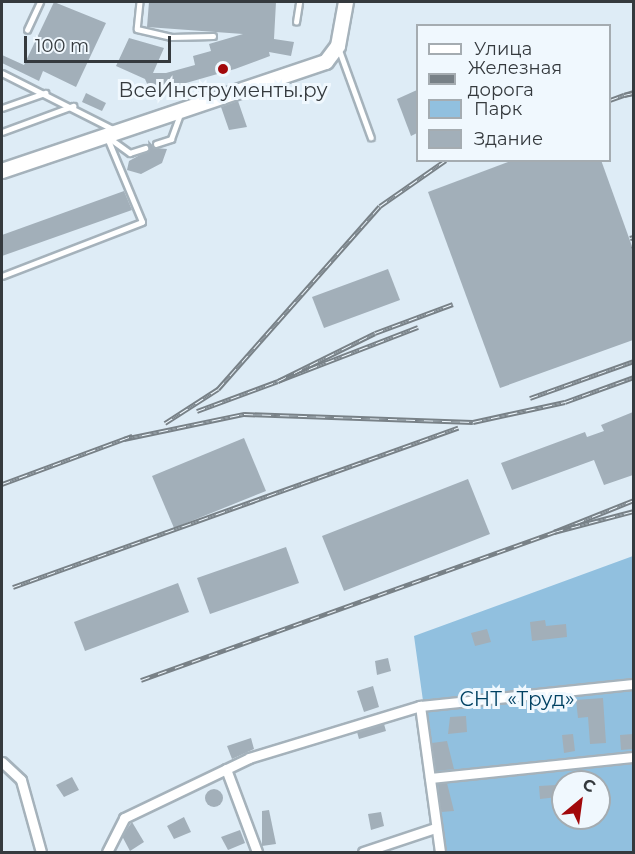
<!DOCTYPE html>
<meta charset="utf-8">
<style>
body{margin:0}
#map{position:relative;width:635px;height:854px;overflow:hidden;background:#deecf6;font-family:Montserrat,sans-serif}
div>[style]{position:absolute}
.green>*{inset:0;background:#91c0df}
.building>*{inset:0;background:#a2afb9}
.round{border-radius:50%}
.roads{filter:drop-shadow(2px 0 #a5b2bb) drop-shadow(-2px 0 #a5b2bb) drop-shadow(0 2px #a5b2bb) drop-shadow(0 -2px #a5b2bb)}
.service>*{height:4.5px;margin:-2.25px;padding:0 2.25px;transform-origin:2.25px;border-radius:2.25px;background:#fff}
.minor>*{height:9px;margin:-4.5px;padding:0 4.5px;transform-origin:4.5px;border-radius:4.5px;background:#fff}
.secondary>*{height:14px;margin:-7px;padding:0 7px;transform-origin:7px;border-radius:7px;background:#fff}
.rail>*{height:5px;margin-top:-2.5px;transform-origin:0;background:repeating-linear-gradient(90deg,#f0f8fe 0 9px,#788187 0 18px);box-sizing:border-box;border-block:2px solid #788187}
.dots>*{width:16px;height:16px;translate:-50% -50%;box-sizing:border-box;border:3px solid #f0f8fe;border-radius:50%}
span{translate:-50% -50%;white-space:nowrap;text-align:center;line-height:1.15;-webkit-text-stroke:6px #f0f8fe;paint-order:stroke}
.poi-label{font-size:20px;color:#353a3e}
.park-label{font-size:20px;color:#004162}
.frame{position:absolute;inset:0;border:3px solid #353a3e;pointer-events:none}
.legend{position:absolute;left:416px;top:24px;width:195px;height:138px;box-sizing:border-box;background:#f0f8fe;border:2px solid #a5acb1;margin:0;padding:8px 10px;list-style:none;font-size:18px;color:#353a3e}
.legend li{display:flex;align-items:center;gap:12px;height:30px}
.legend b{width:30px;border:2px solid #a5acb1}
.north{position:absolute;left:551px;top:770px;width:60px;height:60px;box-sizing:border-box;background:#f0f8fe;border:2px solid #a5acb1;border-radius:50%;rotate:29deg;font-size:16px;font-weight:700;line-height:24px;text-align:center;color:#353a3e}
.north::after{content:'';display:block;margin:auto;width:21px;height:27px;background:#a2080b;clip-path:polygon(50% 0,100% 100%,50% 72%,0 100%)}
.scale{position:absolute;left:24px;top:36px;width:147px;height:27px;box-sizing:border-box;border:3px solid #353a3e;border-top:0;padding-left:8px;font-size:18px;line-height:21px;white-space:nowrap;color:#353a3e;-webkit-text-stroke:4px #f0f8fe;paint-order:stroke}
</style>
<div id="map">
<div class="green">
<div style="clip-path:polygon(evenodd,633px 556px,633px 852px,444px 852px,414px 636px,633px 556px,563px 782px,599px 782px,599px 818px,563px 818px,563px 782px)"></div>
</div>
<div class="building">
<div style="clip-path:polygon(54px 2px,106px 23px,76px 87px,43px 71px,39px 81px,2px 63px,2px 55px,24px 65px)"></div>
<div style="clip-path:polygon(149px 2px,276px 2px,274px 39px,294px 42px,291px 56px,269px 52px,270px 56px,235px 69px,151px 93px,145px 79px,116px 66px,129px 38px,164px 48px,153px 73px,166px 73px,195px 65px,193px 56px,211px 51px,209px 44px,243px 34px,147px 27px)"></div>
<div style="clip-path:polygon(417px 90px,417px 133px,411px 136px,397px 99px)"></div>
<div style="clip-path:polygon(86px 93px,106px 103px,102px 111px,82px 102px)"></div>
<div style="clip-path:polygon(238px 101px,247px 127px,229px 130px,221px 107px)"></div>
<div style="clip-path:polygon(148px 140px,155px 148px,167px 149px,162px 163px,141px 174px,127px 170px,129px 161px,149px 150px)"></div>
<div style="clip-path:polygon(513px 160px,601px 160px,633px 249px,633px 340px,500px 388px,428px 192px)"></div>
<div style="clip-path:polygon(124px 191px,132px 210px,2px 256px,2px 235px)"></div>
<div style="clip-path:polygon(388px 269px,400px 300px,324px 328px,312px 297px)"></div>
<div style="clip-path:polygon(633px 412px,633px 475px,604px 485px,594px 460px,512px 490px,501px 463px,585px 432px,587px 437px,604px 431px,601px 425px)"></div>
<div style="clip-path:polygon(244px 438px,266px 491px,174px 528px,152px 476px)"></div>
<div style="clip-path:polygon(468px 479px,490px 534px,344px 591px,322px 536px)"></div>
<div style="clip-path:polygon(286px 547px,299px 583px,210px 614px,197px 578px)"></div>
<div style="clip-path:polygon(178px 583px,189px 612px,85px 651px,74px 622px)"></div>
<div style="clip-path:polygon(545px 620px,546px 626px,566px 624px,567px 637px,532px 641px,530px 622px)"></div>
<div style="clip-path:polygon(487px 629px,491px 642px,475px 646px,471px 633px)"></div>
<div style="clip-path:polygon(388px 658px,391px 671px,377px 675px,375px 661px)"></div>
<div style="clip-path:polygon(373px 686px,379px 707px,364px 712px,357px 691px)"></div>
<div style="clip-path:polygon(603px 698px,606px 743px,590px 744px,588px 717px,578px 718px,576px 700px)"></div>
<div style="clip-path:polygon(466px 716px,467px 732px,448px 734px,450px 717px)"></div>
<div style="clip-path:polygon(384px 724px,386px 731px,359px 739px,357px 732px)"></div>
<div style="clip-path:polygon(573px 734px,575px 751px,564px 753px,562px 735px)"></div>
<div style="clip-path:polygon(633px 734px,633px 749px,621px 750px,620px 735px)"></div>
<div style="clip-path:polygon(251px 738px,254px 749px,232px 759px,227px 746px)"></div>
<div style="clip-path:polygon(447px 741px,454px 769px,436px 771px,432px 743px)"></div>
<div style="clip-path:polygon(72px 777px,79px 790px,64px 797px,56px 785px)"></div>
<div style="clip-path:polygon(447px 783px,454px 811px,441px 812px,438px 784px)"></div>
<div style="clip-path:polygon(556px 785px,558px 797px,540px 799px,539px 786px)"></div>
<div class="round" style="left:205px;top:789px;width:18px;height:18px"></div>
<div style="clip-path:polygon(269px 810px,276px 844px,262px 846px,262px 811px)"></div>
<div style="clip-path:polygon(381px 812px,384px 826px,371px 830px,368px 814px)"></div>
<div style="clip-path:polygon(184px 817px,191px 832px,174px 839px,167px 826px)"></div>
<div style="clip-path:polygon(132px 822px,144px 842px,130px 851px,122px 836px)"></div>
<div style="clip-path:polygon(240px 830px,245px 843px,228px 850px,221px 837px)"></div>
</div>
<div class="roads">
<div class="service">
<div style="left:140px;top:2px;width:27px;rotate:96deg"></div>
<div style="left:137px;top:29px;width:35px;rotate:13deg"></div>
<div style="left:171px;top:37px;width:42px;rotate:-1.4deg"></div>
<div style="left:296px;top:22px;width:20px;rotate:-81deg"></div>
<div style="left:27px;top:30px;width:31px;rotate:-65deg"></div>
<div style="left:339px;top:49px;width:94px;rotate:70deg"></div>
<div style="left:2px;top:73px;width:127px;rotate:26.8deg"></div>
<div style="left:2px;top:108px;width:46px;rotate:-19.2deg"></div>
<div style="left:2px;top:132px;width:76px;rotate:-20.1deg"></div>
<div style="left:108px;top:137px;width:27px;rotate:36deg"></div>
<div style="left:130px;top:153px;width:16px;rotate:-18deg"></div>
<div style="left:156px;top:144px;width:16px;rotate:-18deg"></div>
<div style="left:171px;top:139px;width:27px;rotate:-70deg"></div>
<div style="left:2px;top:276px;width:150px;rotate:-21.1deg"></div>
<div style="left:142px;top:222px;width:91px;rotate:-112.6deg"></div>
</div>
<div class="minor">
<div style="left:420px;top:706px;width:147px;rotate:82.2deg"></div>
<div style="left:2px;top:762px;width:26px;rotate:43deg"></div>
<div style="left:21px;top:780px;width:75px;rotate:74.5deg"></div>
<div style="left:226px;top:769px;width:89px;rotate:69.5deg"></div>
<div style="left:430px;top:778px;width:205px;rotate:-5.9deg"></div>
<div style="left:107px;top:852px;width:38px;rotate:-63deg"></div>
<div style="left:124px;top:818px;width:139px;rotate:-25.6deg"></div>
<div style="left:249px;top:758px;width:179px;rotate:-16.9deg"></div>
<div style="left:420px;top:706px;width:215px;rotate:-5.9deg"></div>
<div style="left:363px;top:852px;width:76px;rotate:-18.4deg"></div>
</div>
<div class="secondary">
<div style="left:2px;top:171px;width:342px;rotate:-18.6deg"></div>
<div style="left:326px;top:62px;width:20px;rotate:-53deg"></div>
<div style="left:338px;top:46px;width:45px;rotate:-79.7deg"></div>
</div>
</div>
<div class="rail">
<div style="left:634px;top:92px;width:10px;rotate:163deg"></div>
<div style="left:624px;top:95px;width:10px;rotate:-11deg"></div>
<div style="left:610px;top:100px;width:15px;rotate:-20deg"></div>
<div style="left:630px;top:238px;width:4px;rotate:-14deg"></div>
<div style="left:633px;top:249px;width:1px;rotate:-45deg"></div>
<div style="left:418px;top:327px;width:150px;rotate:158.9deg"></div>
<div style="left:278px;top:381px;width:108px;rotate:-26.3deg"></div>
<div style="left:375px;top:333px;width:83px;rotate:-20.4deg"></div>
<div style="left:530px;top:398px;width:110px;rotate:-19.6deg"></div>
<div style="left:197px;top:411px;width:86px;rotate:-20.3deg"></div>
<div style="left:165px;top:423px;width:63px;rotate:-32.7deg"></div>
<div style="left:218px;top:389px;width:244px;rotate:-48.5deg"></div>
<div style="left:380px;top:206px;width:80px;rotate:-34.9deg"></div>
<div style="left:124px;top:439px;width:123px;rotate:-11.8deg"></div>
<div style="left:244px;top:414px;width:229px;rotate:2deg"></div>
<div style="left:473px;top:422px;width:94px;rotate:-12.3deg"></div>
<div style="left:565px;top:402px;width:73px;rotate:-19.9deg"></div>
<div style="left:2px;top:484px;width:139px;rotate:-20.3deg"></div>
<div style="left:634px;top:500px;width:86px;rotate:158.2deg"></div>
<div style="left:554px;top:532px;width:83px;rotate:-14.7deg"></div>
<div style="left:13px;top:587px;width:473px;rotate:-19.7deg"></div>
<div style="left:141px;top:680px;width:439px;rotate:-19.7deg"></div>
</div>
<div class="dots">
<div style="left:223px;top:69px;background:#a2080b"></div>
</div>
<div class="poi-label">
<span style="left:223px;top:90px">ВсеИнструменты.ру</span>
</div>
<div class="park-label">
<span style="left:517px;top:699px">СНТ «Труд»</span>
</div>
<div class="frame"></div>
<ul class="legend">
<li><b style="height:8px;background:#fff"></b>Улица</li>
<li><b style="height:8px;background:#788187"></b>Железная дорога</li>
<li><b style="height:16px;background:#91c0df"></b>Парк</li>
<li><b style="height:16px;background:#a2afb9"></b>Здание</li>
</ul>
<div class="north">С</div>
<div class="scale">100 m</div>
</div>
